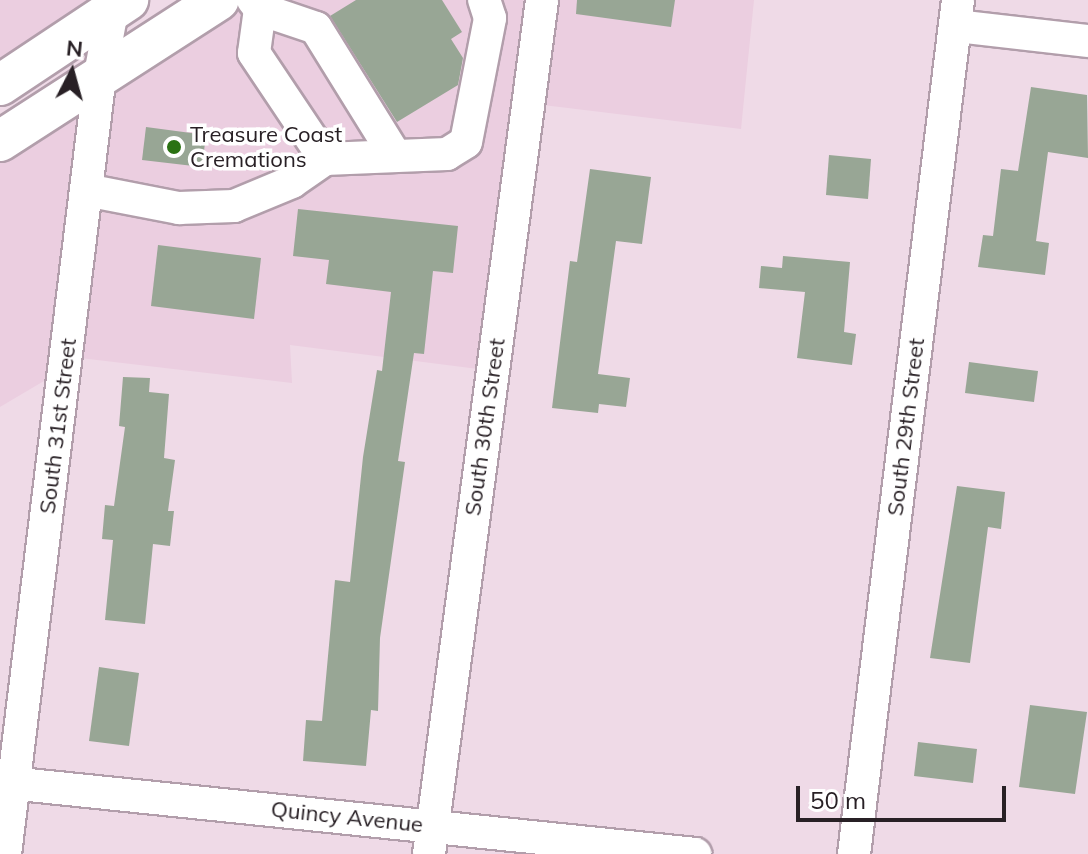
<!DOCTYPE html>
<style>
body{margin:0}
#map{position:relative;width:1088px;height:854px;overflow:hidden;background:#efdae7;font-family:Mulish,sans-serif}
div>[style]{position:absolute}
.built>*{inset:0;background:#ebcee0}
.building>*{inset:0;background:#98a695}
.roads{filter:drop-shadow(2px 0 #b29eab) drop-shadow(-2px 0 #b29eab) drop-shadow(0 2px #b29eab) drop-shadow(0 -2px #b29eab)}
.minor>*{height:32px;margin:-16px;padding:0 16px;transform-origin:16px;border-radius:16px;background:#fff}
.major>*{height:40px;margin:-20px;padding:0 20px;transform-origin:20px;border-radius:20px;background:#fff}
.dots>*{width:22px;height:22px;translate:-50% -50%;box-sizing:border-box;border:4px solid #fff;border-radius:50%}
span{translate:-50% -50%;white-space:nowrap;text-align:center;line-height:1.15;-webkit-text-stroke:7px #fff;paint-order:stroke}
.poi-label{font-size:22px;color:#282025}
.left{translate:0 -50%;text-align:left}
.street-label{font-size:22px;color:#282025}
.north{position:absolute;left:32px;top:32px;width:80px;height:80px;-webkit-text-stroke:6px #fff;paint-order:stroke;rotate:6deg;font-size:22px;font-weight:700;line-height:32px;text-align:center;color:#282025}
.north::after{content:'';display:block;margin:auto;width:28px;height:36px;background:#282025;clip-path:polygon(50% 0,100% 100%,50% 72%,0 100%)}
.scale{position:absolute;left:796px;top:786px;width:210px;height:36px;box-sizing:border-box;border:4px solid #282025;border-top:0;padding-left:10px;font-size:24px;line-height:28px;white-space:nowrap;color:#282025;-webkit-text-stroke:6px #fff;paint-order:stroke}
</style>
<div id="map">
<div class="built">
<div style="clip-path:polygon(0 0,93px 0,0 66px)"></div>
<div style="clip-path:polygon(248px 0,527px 0,478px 369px,290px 345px,292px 383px,80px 358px,114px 85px)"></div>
<div style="clip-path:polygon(556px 0,754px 0,741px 129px,543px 105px)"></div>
<div style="clip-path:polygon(82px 106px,49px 378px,0 407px,0 159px)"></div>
</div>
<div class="building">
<div style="clip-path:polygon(356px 0,442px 0,462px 32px,451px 39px,463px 58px,458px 85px,397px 122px,330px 16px)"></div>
<div style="clip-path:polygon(577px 0,675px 0,671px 27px,576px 14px)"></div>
<div style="clip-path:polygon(1031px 87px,1087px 95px,1088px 158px,1048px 152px,1036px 241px,1049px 243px,1045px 275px,978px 267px,983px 235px,993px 236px,1001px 169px,1018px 171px)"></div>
<div style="clip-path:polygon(146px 127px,206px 135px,202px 167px,142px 160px)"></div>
<div style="clip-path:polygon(829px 155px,871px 159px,868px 199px,826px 195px)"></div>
<div style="clip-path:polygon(590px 169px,651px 177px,642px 244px,616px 241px,598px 374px,630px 378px,626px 407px,599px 404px,598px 413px,552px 408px,570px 261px,577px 262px)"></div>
<div style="clip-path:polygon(298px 209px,458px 226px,453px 273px,433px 271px,424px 354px,414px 353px,398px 461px,405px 462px,380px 638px,378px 711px,371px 710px,366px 766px,303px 761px,306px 720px,322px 721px,335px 580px,350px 582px,363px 457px,377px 370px,382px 371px,391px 292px,326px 284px,329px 260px,293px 256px)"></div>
<div style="clip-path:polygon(158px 245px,261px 258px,254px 319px,151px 306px)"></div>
<div style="clip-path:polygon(783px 256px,850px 262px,844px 332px,856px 334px,852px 365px,797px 358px,805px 292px,759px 288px,761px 266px,782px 268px)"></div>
<div style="clip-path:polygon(969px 362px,1038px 371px,1034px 402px,965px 393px)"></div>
<div style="clip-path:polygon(123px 377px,150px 378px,149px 392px,169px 394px,164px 458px,175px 460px,168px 511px,174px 511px,170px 546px,153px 544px,145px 624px,105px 620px,113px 540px,102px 539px,105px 505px,114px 506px,125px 427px,119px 426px)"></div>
<div style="clip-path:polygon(957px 486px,1005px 492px,1001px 529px,988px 527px,970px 663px,930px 658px)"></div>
<div style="clip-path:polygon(99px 667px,139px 673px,129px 746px,89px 741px)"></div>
<div style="clip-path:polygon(1030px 705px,1087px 712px,1075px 794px,1019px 787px)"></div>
<div style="clip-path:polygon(918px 742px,977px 749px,973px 783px,914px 776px)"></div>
</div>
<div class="roads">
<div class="minor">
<div style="left:253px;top:0;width:11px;rotate:52deg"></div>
<div style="left:260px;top:9px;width:59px;rotate:18.7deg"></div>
<div style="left:316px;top:28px;width:148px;rotate:58.2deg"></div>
<div style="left:260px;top:9px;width:44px;rotate:97.8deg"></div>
<div style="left:254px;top:53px;width:128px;rotate:56.2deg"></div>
<div style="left:956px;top:26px;width:133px;rotate:6.5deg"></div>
<div style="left:86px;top:190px;width:95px;rotate:11deg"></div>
<div style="left:179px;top:208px;width:55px;rotate:-2.1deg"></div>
<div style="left:234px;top:206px;width:63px;rotate:-22.5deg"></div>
<div style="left:292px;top:182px;width:40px;rotate:-34.9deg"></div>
<div style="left:325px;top:159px;width:122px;rotate:-2.3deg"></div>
<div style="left:447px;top:154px;width:22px;rotate:-32deg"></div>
<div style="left:466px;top:142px;width:126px;rotate:-79deg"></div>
<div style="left:490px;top:18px;width:19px;rotate:-108deg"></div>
<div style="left:0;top:782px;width:699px;rotate:5.91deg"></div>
<div style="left:5px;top:854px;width:785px;rotate:-83.05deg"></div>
<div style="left:100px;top:75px;width:76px;rotate:-79.4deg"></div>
<div style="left:429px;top:854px;width:861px;rotate:-82.46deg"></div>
<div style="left:854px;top:854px;width:860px;rotate:-83.06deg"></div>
</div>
<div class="major">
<div style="left:0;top:85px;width:154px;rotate:-33.6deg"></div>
<div style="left:0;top:141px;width:260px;rotate:-32.8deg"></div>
</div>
</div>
<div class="dots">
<div style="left:174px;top:147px;background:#2b7213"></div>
</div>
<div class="poi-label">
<span class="left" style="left:190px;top:147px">Treasure Coast<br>Cremations</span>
</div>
<div class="street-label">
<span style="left:58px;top:426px;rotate:-83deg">South 31st Street</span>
<span style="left:485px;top:427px;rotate:-82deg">South 30th Street</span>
<span style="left:906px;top:427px;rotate:-83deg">South 29th Street</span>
<span style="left:347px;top:817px;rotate:6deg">Quincy Avenue</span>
</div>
<div class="north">N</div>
<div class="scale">50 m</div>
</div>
